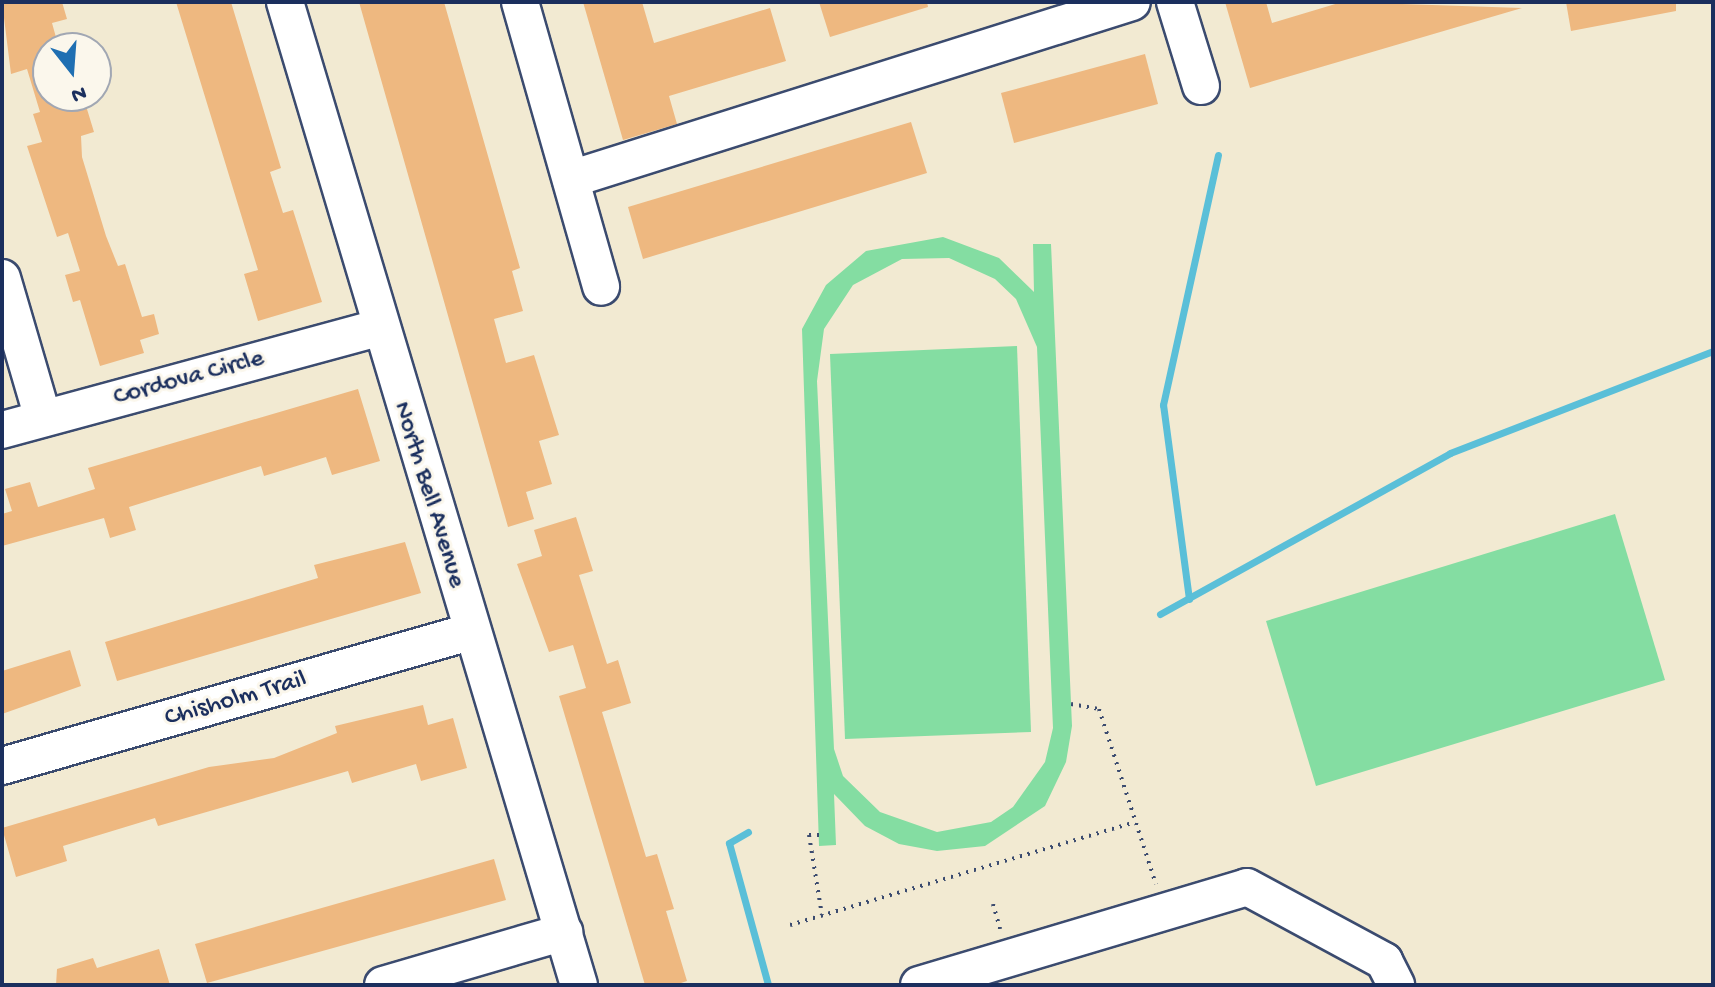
<!DOCTYPE html>
<style>
body{margin:0}
#map{position:relative;width:1715px;height:987px;overflow:hidden;background:#f2ead2;font-family:"Gochi Hand",sans-serif}
div>[style]{position:absolute}
.green>*{inset:0;background:#84dda2}
.stream>*{height:7px;margin:-3.5px;padding:0 3.5px;transform-origin:3.5px;border-radius:3.5px;background:#5abfd8}
.building>*{inset:0;background:#eeb880}
.path>*{height:4px;margin-top:-2px;transform-origin:0;background:repeating-linear-gradient(90deg,#3b4b6f 0 2px,transparent 0 8px)}
.roads{filter:drop-shadow(2px 0 #3b4b6f) drop-shadow(-2px 0 #3b4b6f) drop-shadow(0 2px #3b4b6f) drop-shadow(0 -2px #3b4b6f)}
.minor>*{height:36px;margin:-18px;padding:0 18px;transform-origin:18px;border-radius:18px;background:#fff}
span{translate:-50% -50%;white-space:nowrap;text-align:center;line-height:1.15;-webkit-text-stroke:6px #fbf7ec;paint-order:stroke}
.street-label{font-size:26px;color:#1b2f5e}
.frame{position:absolute;inset:0;border:4px solid #1b2f5e;pointer-events:none}
.north{position:absolute;left:32px;top:32px;width:80px;height:80px;box-sizing:border-box;background:#fbf7ec;border:2px solid #a1a7b3;border-radius:50%;rotate:163deg;font-size:22px;font-weight:700;line-height:32px;text-align:center;color:#1b2f5e}
.north::after{content:'';display:block;margin:auto;width:28px;height:36px;background:#1f6fb2;clip-path:polygon(50% 0,100% 100%,50% 72%,0 100%)}
</style>
<div id="map">
<div class="green">
<div style="clip-path:polygon(evenodd,943px 237px,999px 258px,1034px 292px,1033px 244px,1051px 244px,1072px 726px,1066px 762px,1045px 806px,985px 846px,937px 851px,899px 844px,865px 826px,834px 794px,836px 845px,819px 846px,802px 329px,826px 285px,866px 251px,943px 237px,949px 258px,995px 279px,1016px 299px,1037px 347px,1053px 728px,1045px 762px,1013px 807px,991px 822px,937px 832px,880px 812px,843px 776px,834px 749px,817px 381px,824px 329px,853px 285px,902px 259px,949px 258px)"></div>
<div style="clip-path:polygon(1017px 346px,1031px 732px,845px 739px,830px 354px)"></div>
<div style="clip-path:polygon(1615px 514px,1665px 680px,1316px 786px,1266px 621px)"></div>
</div>
<div class="stream">
<div style="left:1189px;top:599px;width:196px;rotate:-97.6deg"></div>
<div style="left:1163px;top:405px;width:256px;rotate:-77.6deg"></div>
<div style="left:1160px;top:614px;width:332px;rotate:-29deg"></div>
<div style="left:1450px;top:453px;width:282px;rotate:-21.2deg"></div>
<div style="left:748px;top:832px;width:22px;rotate:150deg"></div>
<div style="left:729px;top:843px;width:147px;rotate:74.6deg"></div>
</div>
<div class="building">
<div style="clip-path:polygon(2px 2px,62px 2px,67px 19px,52px 23px,59px 48px,48px 48px,48px 96px,83px 96px,94px 132px,81px 136px,82px 157px,106px 236px,118px 266px,125px 264px,142px 317px,154px 314px,159px 334px,140px 340px,144px 353px,100px 366px,80px 300px,73px 302px,65px 275px,80px 271px,68px 233px,57px 237px,27px 146px,42px 142px,33px 114px,40px 112px,27px 69px,11px 74px)"></div>
<div style="clip-path:polygon(176px 2px,231px 2px,281px 168px,270px 172px,283px 213px,293px 210px,322px 302px,258px 321px,244px 274px,258px 270px)"></div>
<div style="clip-path:polygon(359px 2px,444px 2px,520px 268px,512px 271px,523px 311px,494px 319px,506px 363px,534px 355px,559px 435px,539px 441px,552px 484px,526px 492px,534px 519px,508px 527px)"></div>
<div style="clip-path:polygon(583px 2px,642px 2px,654px 43px,770px 8px,786px 61px,669px 96px,677px 124px,623px 140px)"></div>
<div style="clip-path:polygon(819px 2px,927px 2px,928px 7px,830px 37px)"></div>
<div style="clip-path:polygon(1225px 2px,1266px 2px,1272px 23px,1342px 2px,1522px 8px,1250px 88px)"></div>
<div style="clip-path:polygon(1566px 2px,1676px 2px,1676px 11px,1571px 31px)"></div>
<div style="clip-path:polygon(1145px 54px,1158px 104px,1014px 143px,1001px 93px)"></div>
<div style="clip-path:polygon(911px 122px,927px 173px,643px 259px,628px 207px)"></div>
<div style="clip-path:polygon(358px 389px,380px 461px,332px 475px,326px 457px,264px 476px,261px 466px,129px 507px,136px 530px,110px 538px,104px 518px,2px 546px,2px 514px,12px 511px,5px 489px,30px 482px,38px 507px,95px 489px,88px 468px)"></div>
<div style="clip-path:polygon(576px 517px,593px 571px,579px 575px,607px 664px,618px 660px,631px 703px,602px 712px,646px 857px,657px 854px,674px 909px,666px 911px,687px 981px,675px 985px,645px 985px,559px 696px,586px 688px,573px 645px,549px 652px,517px 564px,542px 556px,534px 530px)"></div>
<div style="clip-path:polygon(405px 542px,421px 593px,117px 681px,105px 642px,318px 578px,314px 565px)"></div>
<div style="clip-path:polygon(70px 650px,81px 686px,2px 714px,2px 671px)"></div>
<div style="clip-path:polygon(423px 705px,428px 725px,453px 718px,467px 768px,421px 781px,416px 764px,352px 783px,348px 771px,158px 826px,155px 818px,63px 846px,67px 861px,16px 877px,2px 828px,209px 767px,274px 758px,337px 733px,335px 726px)"></div>
<div style="clip-path:polygon(494px 859px,506px 900px,207px 983px,195px 944px)"></div>
<div style="clip-path:polygon(159px 949px,170px 985px,56px 985px,57px 969px,93px 958px,97px 968px)"></div>
</div>
<div class="path">
<div style="left:1071px;top:704px;width:28px;rotate:10deg"></div>
<div style="left:1099px;top:709px;width:184px;rotate:72deg"></div>
<div style="left:819px;top:835px;width:10px;rotate:180deg"></div>
<div style="left:809px;top:835px;width:81px;rotate:80.8deg"></div>
<div style="left:993px;top:904px;width:26px;rotate:74deg"></div>
<div style="left:790px;top:925px;width:360px;rotate:-16.6deg"></div>
</div>
<div class="roads">
<div class="minor">
<div style="left:285px;top:2px;width:1026px;rotate:73.35deg"></div>
<div style="left:520px;top:2px;width:296px;rotate:74.1deg"></div>
<div style="left:1175px;top:2px;width:88px;rotate:72.8deg"></div>
<div style="left:571px;top:179px;width:588px;rotate:-17.51deg"></div>
<div style="left:2px;top:278px;width:146px;rotate:73.7deg"></div>
<div style="left:2px;top:430px;width:389px;rotate:-15.2deg"></div>
<div style="left:2px;top:766px;width:487px;rotate:-16deg"></div>
<div style="left:383px;top:985px;width:189px;rotate:-16.3deg"></div>
<div style="left:919px;top:985px;width:342px;rotate:-16.6deg"></div>
<div style="left:1247px;top:887px;width:156px;rotate:28.4deg"></div>
<div style="left:1384px;top:961px;width:27px;rotate:63deg"></div>
</div>
</div>
<div class="street-label">
<span style="left:189px;top:379px;rotate:-15deg">Cordova Circle</span>
<span style="left:428px;top:495px;rotate:73deg">North Bell Avenue</span>
<span style="left:236px;top:700px;rotate:-16deg">Chisholm Trail</span>
</div>
<div class="frame"></div>
<div class="north">N</div>
</div>
